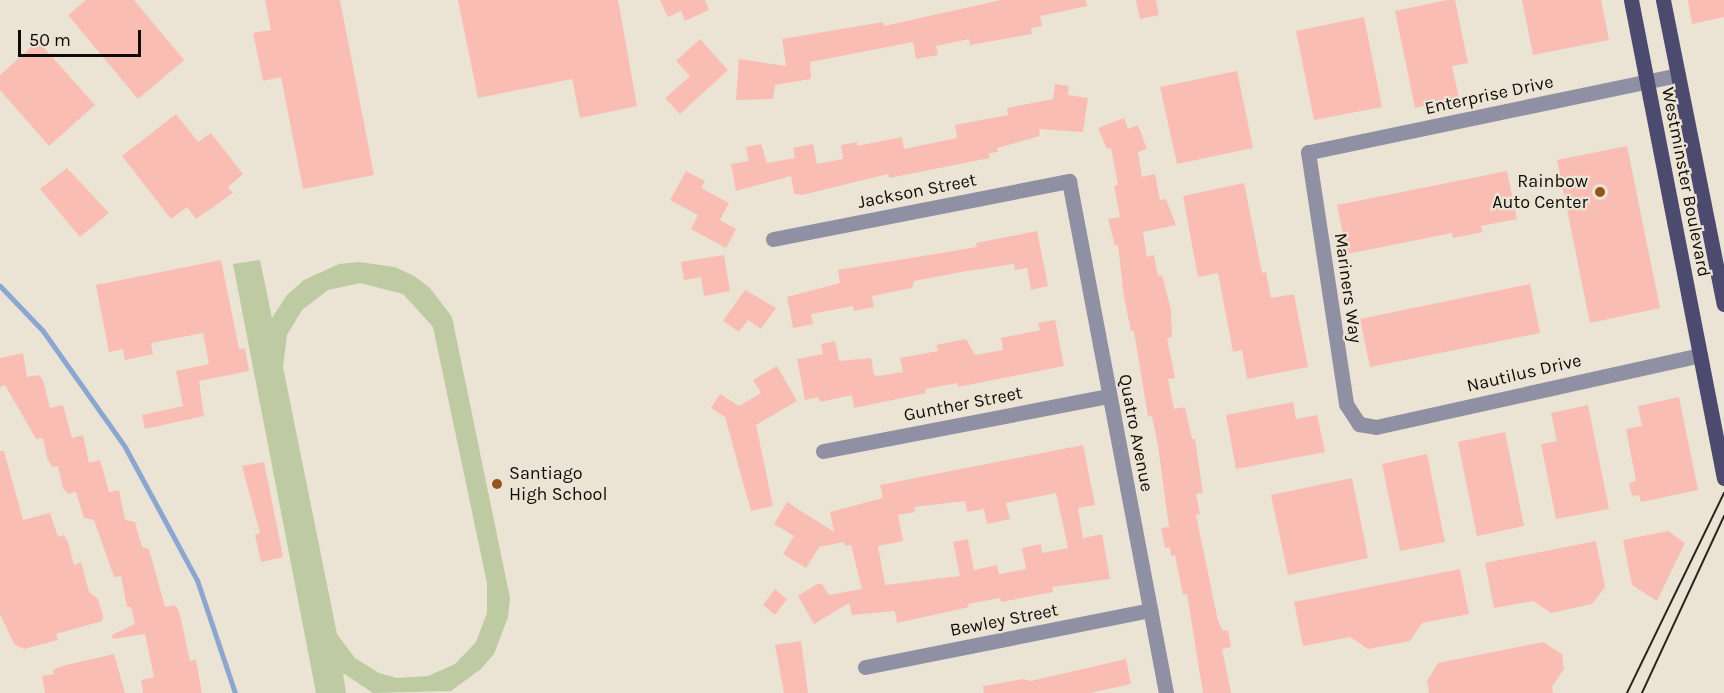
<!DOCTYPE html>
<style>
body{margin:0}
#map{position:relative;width:1724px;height:693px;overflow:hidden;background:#ebe4d5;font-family:Karla,sans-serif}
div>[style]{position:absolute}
.green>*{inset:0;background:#becba2}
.stream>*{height:5px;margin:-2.5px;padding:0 2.5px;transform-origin:2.5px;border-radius:2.5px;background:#89a7d1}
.building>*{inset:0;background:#f9bdb4}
.minor>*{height:15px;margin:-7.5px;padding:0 7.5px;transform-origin:7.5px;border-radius:7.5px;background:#9090a5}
.major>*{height:15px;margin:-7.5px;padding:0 7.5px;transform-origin:7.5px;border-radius:7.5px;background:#4c4a6f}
.tram>*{height:1.5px;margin:-0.75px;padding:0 0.75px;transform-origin:0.75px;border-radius:0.75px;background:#27251f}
.dots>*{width:16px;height:16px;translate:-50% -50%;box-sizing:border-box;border:3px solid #ebe4d5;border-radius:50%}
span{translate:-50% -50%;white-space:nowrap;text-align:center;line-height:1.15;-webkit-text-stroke:4.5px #ebe4d5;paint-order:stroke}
.street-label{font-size:18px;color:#0e0c07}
.poi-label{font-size:18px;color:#0e0c07}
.right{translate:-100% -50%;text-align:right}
.left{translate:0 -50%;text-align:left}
.scale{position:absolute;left:18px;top:30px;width:123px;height:27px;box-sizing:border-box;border:3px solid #0e0c07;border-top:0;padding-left:8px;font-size:18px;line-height:21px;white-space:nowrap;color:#0e0c07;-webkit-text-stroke:4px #ebe4d5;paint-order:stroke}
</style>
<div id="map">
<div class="green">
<div style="clip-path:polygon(evenodd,260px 260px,272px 318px,287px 295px,304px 280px,339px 264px,359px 262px,395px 267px,414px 276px,430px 288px,452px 317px,510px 598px,508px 617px,494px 654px,481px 669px,451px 691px,373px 693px,343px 673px,346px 693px,316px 693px,233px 264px,260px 260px,360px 283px,403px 294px,433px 327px,487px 583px,487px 613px,476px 642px,455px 664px,428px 676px,397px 678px,379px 673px,355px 658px,337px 634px,283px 367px,287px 335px,302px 310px,328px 290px,360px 283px)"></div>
</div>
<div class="stream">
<div style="left:0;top:286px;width:62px;rotate:46.3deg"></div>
<div style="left:43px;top:331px;width:142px;rotate:54.7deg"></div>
<div style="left:125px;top:447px;width:151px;rotate:61.6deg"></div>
<div style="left:197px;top:580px;width:119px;rotate:71.4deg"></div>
</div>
<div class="building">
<div style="clip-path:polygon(86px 0,134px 0,184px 60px,138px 99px,68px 15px)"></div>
<div style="clip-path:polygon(265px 0,340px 0,374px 175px,303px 189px,281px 77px,263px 81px,253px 33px,271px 30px)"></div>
<div style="clip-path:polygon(458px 0,618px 0,637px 106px,580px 118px,572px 79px,478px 98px)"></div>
<div style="clip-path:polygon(660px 0,705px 0,709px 10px,685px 21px,681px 11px,668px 17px)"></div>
<div style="clip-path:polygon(1001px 0,1086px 0,1087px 6px,1040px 16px,1042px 26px,1031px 28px,1032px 34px,970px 45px,969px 39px,936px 46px,938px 55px,916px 59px,913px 42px,810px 62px,811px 79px,775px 85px,773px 99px,736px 100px,739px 59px,786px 66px,782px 39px,883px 22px,884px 26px)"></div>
<div style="clip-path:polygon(1136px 0,1156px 0,1159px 15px,1140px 19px)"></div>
<div style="clip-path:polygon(1447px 0,1455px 0,1468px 63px,1452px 66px,1459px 98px,1415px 108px,1395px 11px)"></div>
<div style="clip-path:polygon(1522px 0,1601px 0,1609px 40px,1533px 55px)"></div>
<div style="clip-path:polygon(1688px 0,1724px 0,1724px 17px,1692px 24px)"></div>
<div style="clip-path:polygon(1364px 17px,1382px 107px,1314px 120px,1296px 31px)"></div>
<div style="clip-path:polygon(700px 39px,728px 70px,680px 114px,665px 98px,690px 76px,676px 61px)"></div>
<div style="clip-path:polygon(38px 41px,95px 105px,49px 146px,0 90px,0 75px)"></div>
<div style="clip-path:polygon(1237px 71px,1253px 148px,1177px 164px,1160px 87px)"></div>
<div style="clip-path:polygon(1055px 84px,1069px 86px,1068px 95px,1088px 98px,1083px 132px,1039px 129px,1040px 136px,997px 148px,998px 152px,989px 153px,990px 158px,889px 178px,888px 174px,802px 195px,794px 194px,791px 176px,736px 191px,731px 164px,749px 161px,746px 147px,761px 144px,767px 163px,795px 158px,793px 148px,813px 144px,817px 164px,843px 159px,841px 145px,857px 142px,857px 146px,902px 137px,904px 149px,957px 138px,955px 125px,1008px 115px,1007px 108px,1053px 99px)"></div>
<div style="clip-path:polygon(176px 114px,198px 142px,211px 133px,243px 174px,228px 187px,233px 193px,196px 219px,187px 207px,171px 219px,122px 156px)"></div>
<div style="clip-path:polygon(1124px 118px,1128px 129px,1138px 125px,1147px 149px,1138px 152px,1142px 177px,1155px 174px,1160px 200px,1166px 199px,1176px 225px,1143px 232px,1147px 257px,1154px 255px,1158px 276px,1162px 275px,1171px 310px,1172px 337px,1167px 338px,1175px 378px,1168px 379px,1174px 409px,1185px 407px,1192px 439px,1195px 439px,1203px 493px,1196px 494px,1200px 514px,1196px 515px,1218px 621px,1223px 631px,1228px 630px,1231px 647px,1222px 649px,1231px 693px,1203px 693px,1187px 594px,1183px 595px,1175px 555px,1171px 556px,1170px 547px,1165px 548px,1161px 528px,1169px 527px,1158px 446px,1152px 416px,1148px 417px,1134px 331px,1131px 331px,1124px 297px,1118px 245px,1115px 246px,1108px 219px,1120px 217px,1114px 186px,1118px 185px,1111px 148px,1107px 149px,1098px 128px)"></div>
<div style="clip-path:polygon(1627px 146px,1660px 308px,1590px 323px,1557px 160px)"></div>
<div style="clip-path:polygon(67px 168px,109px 213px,80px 237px,40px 189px)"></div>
<div style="clip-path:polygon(686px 171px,705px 181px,701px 188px,729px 203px,720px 220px,736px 229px,726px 248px,691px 229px,698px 215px,670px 200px)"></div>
<div style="clip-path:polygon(1507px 171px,1517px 219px,1481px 226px,1483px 232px,1453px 238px,1452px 233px,1347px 254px,1337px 205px)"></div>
<div style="clip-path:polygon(1244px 183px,1262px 273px,1266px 272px,1271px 298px,1294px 294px,1308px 367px,1247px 379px,1242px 350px,1233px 352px,1218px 273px,1198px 277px,1183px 196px)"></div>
<div style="clip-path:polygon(1037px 231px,1048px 286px,1031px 290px,1027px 268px,1015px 270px,1014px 264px,967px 271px,914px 281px,912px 288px,872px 296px,874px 307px,854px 311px,853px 306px,811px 314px,813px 324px,793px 328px,787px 297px,840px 283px,838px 270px,977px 247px,976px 243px)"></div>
<div style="clip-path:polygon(724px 255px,730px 291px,704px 296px,701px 277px,684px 280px,681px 262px)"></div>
<div style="clip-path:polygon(221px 260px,239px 349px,245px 348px,249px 371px,199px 381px,204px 416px,145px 429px,142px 415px,183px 406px,176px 371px,209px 364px,203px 333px,151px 343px,153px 354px,125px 360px,123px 349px,109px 352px,96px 285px)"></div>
<div style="clip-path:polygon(1530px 284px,1540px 333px,1370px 367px,1360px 319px)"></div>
<div style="clip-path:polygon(745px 290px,776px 308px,761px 329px,748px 320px,739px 332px,723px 321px)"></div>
<div style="clip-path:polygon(1055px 320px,1064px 366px,958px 387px,958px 383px,925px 389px,926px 393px,854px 408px,852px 395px,820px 402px,818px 397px,805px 400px,797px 359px,823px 354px,821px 344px,835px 341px,839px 361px,871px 358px,874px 375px,878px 376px,903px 372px,900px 358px,938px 351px,936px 345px,966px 339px,975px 355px,1003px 350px,1001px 338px,1040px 330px,1038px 323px)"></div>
<div style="clip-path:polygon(23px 353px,27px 377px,39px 375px,43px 380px,50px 408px,63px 405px,72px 438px,83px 435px,89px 463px,100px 460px,109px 492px,119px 490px,125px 520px,135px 522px,142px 547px,149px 549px,165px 607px,175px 605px,179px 611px,190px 661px,196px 660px,202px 693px,143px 693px,141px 680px,154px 677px,145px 634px,113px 639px,112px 635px,135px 624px,131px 607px,127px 607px,121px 576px,114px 577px,94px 520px,84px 518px,76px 492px,68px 494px,63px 488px,58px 466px,52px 467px,47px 458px,43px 438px,36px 439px,5px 385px,0 387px,0 358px)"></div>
<div style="clip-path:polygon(777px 366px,797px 401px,756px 425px,773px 506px,751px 511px,725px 417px,711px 408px,720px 394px,739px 406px,761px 393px,753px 380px)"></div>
<div style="clip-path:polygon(1679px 397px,1698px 490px,1641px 502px,1639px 495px,1632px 496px,1629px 483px,1636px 481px,1626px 429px,1642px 426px,1638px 406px)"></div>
<div style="clip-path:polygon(1293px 402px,1296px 419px,1317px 415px,1325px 452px,1236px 469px,1226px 415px)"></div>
<div style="clip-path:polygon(1588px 405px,1609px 509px,1556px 519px,1541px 444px,1557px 441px,1551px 413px)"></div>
<div style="clip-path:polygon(1505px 432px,1524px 526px,1477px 536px,1458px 442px)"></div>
<div style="clip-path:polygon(evenodd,1083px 445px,1095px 505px,1078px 508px,1083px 538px,1102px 534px,1110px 579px,1052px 587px,1053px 592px,1001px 602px,1000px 598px,968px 604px,969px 607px,897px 623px,895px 611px,852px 615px,849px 603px,814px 624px,798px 596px,817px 584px,822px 584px,829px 595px,862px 589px,851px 545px,845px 546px,844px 542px,819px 547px,806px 568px,783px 554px,794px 536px,774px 524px,787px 502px,834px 532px,830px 512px,883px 498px,880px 485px,1083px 445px,1056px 493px,1068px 548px,1042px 553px,1041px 544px,1022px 548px,1026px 569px,999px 574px,997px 565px,974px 570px,968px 539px,953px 542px,960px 576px,885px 585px,878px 546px,903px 541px,898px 515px,915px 512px,914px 507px,965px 501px,967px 512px,984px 509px,987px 524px,1010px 519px,1006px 503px,1056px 493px)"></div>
<div style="clip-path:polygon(0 451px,4px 451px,23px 520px,50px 513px,58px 537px,64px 535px,68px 542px,74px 565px,81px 562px,89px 592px,98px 599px,103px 616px,102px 621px,56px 634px,58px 640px,24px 649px,14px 644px,0 614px)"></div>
<div style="clip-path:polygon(1427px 454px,1445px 542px,1400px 551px,1382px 464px)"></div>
<div style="clip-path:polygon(264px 462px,283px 557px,261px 562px,255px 535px,260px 533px,242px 466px)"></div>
<div style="clip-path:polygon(1352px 478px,1368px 558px,1288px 575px,1271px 495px)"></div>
<div style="clip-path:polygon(1668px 531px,1685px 543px,1657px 601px,1632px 585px,1623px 540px)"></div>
<div style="clip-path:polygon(1596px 541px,1605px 587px,1592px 604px,1551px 613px,1533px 601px,1494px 608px,1485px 563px)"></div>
<div style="clip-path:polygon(1460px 569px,1469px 614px,1422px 623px,1410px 641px,1368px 649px,1350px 637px,1303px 646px,1294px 602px)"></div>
<div style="clip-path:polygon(775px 589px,787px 599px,775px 615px,763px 605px)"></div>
<div style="clip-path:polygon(801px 641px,808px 693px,784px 693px,775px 645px)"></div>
<div style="clip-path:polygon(1543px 642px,1562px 654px,1564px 669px,1552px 687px,1553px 693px,1429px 693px,1427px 681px,1438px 663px)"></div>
<div style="clip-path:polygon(114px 654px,125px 693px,45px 693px,42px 676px,54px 674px,53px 670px,62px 666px)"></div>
<div style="clip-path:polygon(1126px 659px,1131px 684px,1090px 693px,984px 693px,983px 686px,1023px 679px,1031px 681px)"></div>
</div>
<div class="minor">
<div style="left:1678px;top:75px;width:378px;rotate:168.2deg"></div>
<div style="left:1308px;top:152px;width:255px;rotate:81.4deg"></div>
<div style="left:1346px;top:404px;width:24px;rotate:57deg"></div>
<div style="left:1359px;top:424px;width:17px;rotate:10deg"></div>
<div style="left:1376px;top:427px;width:332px;rotate:-12.5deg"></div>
<div style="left:773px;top:239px;width:302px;rotate:-11.1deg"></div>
<div style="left:1069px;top:181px;width:521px;rotate:79.27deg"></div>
<div style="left:823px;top:451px;width:291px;rotate:-10.9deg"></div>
<div style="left:865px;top:667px;width:291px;rotate:-11.3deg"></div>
</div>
<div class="major">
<div style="left:1631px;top:0;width:487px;rotate:79deg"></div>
<div style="left:1663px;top:0;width:310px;rotate:78.7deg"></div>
</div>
<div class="tram">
<div style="left:1627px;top:693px;width:222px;rotate:-64.1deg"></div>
<div style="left:1642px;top:693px;width:195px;rotate:-65.1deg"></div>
</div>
<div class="dots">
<div style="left:1600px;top:192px;background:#94551c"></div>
<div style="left:497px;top:484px;background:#94551c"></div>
</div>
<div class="street-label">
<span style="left:1489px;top:95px;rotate:-12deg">Enterprise Drive</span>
<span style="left:1686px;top:182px;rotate:79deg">Westminster Boulevard</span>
<span style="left:917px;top:191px;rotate:-11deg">Jackson Street</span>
<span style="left:1348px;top:288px;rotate:82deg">Mariners Way</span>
<span style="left:1524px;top:373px;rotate:-13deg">Nautilus Drive</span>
<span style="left:963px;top:404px;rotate:-11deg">Gunther Street</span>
<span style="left:1136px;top:433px;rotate:79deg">Quatro Avenue</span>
<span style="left:1004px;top:620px;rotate:-11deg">Bewley Street</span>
</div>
<div class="poi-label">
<span class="right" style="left:1588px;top:192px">Rainbow<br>Auto Center</span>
<span class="left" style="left:509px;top:484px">Santiago<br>High School</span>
</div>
<div class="scale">50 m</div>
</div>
